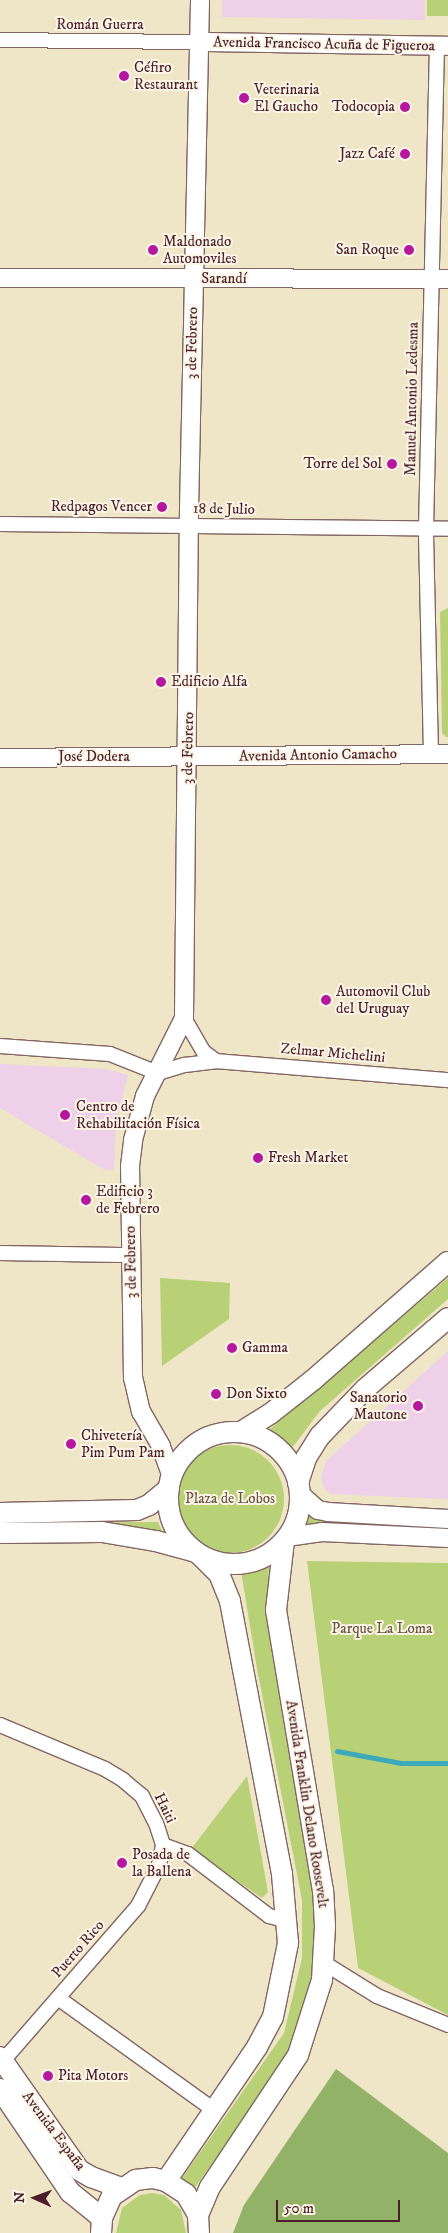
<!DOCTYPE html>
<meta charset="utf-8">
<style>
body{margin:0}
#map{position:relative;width:448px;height:2233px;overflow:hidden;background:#efe6c8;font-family:"IM FELL DW Pica",serif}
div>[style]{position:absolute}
.built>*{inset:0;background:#eed0e8}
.green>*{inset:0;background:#b9d176}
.round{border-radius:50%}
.forest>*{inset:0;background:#92b367}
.stream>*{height:5px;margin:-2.5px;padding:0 2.5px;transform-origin:2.5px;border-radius:2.5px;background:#3daabc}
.roads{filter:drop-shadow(1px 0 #846562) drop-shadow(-1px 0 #846562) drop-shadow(0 1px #846562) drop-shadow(0 -1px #846562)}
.minor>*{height:14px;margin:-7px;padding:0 7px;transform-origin:7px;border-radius:7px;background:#fff}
.tertiary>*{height:18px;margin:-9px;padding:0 9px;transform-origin:9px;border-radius:9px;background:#fff}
.secondary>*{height:20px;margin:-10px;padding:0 10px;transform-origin:10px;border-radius:10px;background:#fff}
.secondary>.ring{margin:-10px;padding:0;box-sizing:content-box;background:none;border:20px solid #fff;border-radius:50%}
.dots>*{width:14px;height:14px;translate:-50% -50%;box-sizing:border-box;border:2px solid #fcf5e5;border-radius:50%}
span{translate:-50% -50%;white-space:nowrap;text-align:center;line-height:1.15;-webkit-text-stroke:4px #fcf5e5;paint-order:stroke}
.street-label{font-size:15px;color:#4a1f2b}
.poi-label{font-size:15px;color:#4a1f2b}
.left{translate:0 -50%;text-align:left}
.right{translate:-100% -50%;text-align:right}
.park-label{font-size:15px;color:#6b5442}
.north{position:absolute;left:10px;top:2173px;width:50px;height:50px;-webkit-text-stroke:4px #fcf5e5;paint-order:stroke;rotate:272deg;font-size:14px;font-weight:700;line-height:20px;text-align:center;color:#4a1f2b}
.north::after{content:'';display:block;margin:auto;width:18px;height:22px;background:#4a1f2b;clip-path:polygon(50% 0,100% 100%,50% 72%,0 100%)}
.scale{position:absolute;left:276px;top:2200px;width:124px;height:22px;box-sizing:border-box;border:2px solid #4a1f2b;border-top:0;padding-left:6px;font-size:15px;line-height:18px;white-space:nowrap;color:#4a1f2b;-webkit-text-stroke:4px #fcf5e5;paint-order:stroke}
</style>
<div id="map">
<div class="built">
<div style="clip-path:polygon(222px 0,425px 0,425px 20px,222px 17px)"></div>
<div style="clip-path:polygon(0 1064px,106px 1069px,128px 1075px,116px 1122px,114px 1169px,105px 1170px,0 1108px)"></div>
<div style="clip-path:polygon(448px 1351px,448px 1499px,331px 1494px,325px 1490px,321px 1479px,326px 1461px)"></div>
</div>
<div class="green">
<div style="clip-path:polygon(427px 0,448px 0,448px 16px,427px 16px)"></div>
<div style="clip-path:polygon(448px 608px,448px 737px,446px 737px,442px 733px,440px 612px)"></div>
<div style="clip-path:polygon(160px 1278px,230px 1283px,229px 1319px,162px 1366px)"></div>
<div style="clip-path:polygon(448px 1278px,448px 1299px,320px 1411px,289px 1452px,265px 1433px)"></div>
<div class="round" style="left:176px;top:1445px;width:108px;height:108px"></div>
<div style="clip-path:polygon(304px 1510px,320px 1516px,448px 1525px,448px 1530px,300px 1524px)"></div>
<div style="clip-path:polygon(158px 1522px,164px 1536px,0 1523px)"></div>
<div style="clip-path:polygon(269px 1561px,267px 1614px,316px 1902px,316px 1958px,297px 2036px,268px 2084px,194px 2189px,182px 2178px,284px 2033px,302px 1958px,302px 1900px,257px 1669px,241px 1571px,256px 1569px)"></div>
<div style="clip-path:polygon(307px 1561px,448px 1563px,448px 2015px,358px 1968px)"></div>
<div style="clip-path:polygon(247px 1776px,268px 1892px,262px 1898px,191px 1849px)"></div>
<div style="clip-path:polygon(152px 2193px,164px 2195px,181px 2210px,186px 2233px,116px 2233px,122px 2208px,140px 2195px)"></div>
</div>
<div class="forest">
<div style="clip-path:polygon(336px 2069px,448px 2153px,448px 2233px,233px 2233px,244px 2205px)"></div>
</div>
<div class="stream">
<div style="left:337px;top:1751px;width:65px;rotate:10.6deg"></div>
<div style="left:401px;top:1763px;width:47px"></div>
</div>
<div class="roads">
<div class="minor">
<div style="left:0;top:40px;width:199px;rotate:0.6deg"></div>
<div style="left:0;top:524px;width:448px;rotate:0.6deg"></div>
<div style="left:431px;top:754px;width:225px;rotate:-91.3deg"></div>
<div style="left:426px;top:529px;width:484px;rotate:-88.7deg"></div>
<div style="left:184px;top:1018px;width:39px;rotate:60deg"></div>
<div style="left:204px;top:1052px;width:15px;rotate:37deg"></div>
<div style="left:0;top:1046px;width:110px;rotate:4.2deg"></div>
<div style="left:110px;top:1054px;width:52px;rotate:21.6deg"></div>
<div style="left:158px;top:1073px;width:28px;rotate:-17deg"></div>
<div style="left:185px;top:1065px;width:31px;rotate:-7deg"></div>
<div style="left:216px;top:1061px;width:233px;rotate:4.7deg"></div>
<div style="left:0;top:1253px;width:130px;rotate:0.9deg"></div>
<div style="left:0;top:1725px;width:114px;rotate:22.7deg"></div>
<div style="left:105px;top:1769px;width:21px;rotate:31deg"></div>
<div style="left:123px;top:1780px;width:25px;rotate:40deg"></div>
<div style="left:142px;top:1796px;width:30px;rotate:63deg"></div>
<div style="left:156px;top:1823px;width:23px;rotate:72deg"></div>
<div style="left:163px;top:1845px;width:20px;rotate:101deg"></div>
<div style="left:159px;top:1865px;width:46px;rotate:117.1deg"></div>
<div style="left:138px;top:1906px;width:210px;rotate:131.1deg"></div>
<div style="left:163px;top:1845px;width:27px;rotate:20deg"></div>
<div style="left:188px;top:1854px;width:102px;rotate:37.4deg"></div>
<div style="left:269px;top:1916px;width:20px;rotate:15deg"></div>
<div style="left:324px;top:1963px;width:62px;rotate:31.9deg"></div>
<div style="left:377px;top:1996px;width:77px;rotate:22.2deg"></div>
<div style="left:58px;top:1998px;width:192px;rotate:35.7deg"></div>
</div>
<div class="tertiary">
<div style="left:199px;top:42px;width:249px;rotate:0.9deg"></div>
<div style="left:0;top:278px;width:448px;rotate:0.1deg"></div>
<div style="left:0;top:758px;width:448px;rotate:-0.5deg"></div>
<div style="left:172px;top:1477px;width:33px;rotate:-110deg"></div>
<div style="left:161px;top:1446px;width:39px;rotate:-120deg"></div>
<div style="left:141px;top:1412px;width:35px;rotate:-103deg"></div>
<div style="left:133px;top:1378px;width:212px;rotate:-90.8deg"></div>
<div style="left:130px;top:1166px;width:26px;rotate:-83deg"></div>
<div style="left:133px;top:1140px;width:46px;rotate:-74.7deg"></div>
<div style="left:145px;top:1096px;width:87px;rotate:-63.4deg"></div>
<div style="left:184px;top:1018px;width:508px;rotate:-89.44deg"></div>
<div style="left:189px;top:510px;width:510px;rotate:-88.76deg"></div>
<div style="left:300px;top:1494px;width:24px;rotate:42deg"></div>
<div style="left:318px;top:1510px;width:10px;rotate:11deg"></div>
<div style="left:328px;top:1512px;width:120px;rotate:3.3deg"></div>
<div style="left:287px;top:1537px;width:35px;rotate:-8deg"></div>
<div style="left:322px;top:1532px;width:126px;rotate:2.7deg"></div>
</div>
<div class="secondary">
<div style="left:241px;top:1432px;width:34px;rotate:-32deg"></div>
<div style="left:270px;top:1414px;width:55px;rotate:-38.3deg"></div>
<div style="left:313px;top:1380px;width:179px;rotate:-41.2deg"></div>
<div class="ring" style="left:168px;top:1432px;width:112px;height:112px"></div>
<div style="left:298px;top:1483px;width:26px;rotate:-72deg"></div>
<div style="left:306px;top:1458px;width:26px;rotate:-58deg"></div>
<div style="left:320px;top:1436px;width:65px;rotate:-46.2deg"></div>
<div style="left:365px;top:1389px;width:109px;rotate:-40.5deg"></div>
<div style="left:0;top:1513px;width:137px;rotate:-1.3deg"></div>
<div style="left:137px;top:1510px;width:13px;rotate:-23deg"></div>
<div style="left:149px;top:1505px;width:26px;rotate:-40deg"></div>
<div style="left:0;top:1533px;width:102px;rotate:-0.6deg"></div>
<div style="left:102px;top:1532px;width:55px;rotate:9.5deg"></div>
<div style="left:156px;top:1541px;width:41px;rotate:15.4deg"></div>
<div style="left:0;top:2057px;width:138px;rotate:55deg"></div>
<div style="left:79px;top:2170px;width:14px;rotate:30deg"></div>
<div style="left:91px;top:2177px;width:32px;rotate:20deg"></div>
<div style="left:0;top:2089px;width:125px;rotate:55.8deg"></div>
<div style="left:70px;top:2192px;width:41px;rotate:39.1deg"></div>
<div style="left:166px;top:2181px;width:162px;rotate:-55.8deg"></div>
<div style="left:257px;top:2047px;width:34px;rotate:-62deg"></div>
<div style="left:273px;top:2017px;width:76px;rotate:-78.5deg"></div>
<div style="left:288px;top:1943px;width:69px;rotate:-95deg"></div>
<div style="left:282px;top:1874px;width:278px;rotate:-100.8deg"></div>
<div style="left:230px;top:1601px;width:29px;rotate:-112deg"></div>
<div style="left:219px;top:1574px;width:27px;rotate:-135deg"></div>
<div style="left:198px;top:2215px;width:30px;rotate:-67deg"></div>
<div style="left:210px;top:2187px;width:159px;rotate:-56.3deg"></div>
<div style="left:298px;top:2055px;width:79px;rotate:-72.3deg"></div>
<div style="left:322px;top:1980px;width:54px;rotate:-86.8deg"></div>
<div style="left:325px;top:1926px;width:35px;rotate:-93deg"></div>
<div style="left:323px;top:1891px;width:285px;rotate:-99.5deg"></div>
<div style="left:276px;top:1610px;width:69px;rotate:-83.4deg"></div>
<div style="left:101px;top:2233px;width:15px;rotate:-86deg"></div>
<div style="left:102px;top:2218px;width:24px;rotate:-66deg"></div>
<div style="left:112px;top:2196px;width:29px;rotate:-34deg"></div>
<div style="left:136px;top:2180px;width:17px;rotate:-7deg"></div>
<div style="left:153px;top:2178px;width:13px;rotate:13deg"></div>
<div style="left:166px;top:2181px;width:24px;rotate:33deg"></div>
<div style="left:186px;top:2194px;width:24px;rotate:60deg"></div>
<div style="left:198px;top:2215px;width:18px;rotate:87deg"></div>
</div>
</div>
<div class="dots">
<div style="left:124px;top:76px;background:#b5179e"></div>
<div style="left:244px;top:98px;background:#b5179e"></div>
<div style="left:405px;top:107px;background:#b5179e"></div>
<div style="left:405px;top:154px;background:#b5179e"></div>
<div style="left:153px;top:250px;background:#b5179e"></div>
<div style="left:409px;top:250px;background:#b5179e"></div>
<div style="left:392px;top:464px;background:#b5179e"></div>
<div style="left:162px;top:507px;background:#b5179e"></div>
<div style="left:161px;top:682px;background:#b5179e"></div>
<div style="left:326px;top:1000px;background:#b5179e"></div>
<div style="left:65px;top:1115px;background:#b5179e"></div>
<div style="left:258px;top:1158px;background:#b5179e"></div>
<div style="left:86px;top:1200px;background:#b5179e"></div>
<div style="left:232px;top:1348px;background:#b5179e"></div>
<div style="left:216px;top:1394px;background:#b5179e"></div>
<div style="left:418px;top:1406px;background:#b5179e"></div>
<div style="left:71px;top:1444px;background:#b5179e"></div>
<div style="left:122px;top:1863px;background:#b5179e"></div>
<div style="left:48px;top:2076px;background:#b5179e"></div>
</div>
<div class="street-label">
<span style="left:100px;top:25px">Román Guerra</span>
<span style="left:324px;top:44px;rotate:1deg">Avenida Francisco Acuña de Figueroa</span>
<span style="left:224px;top:279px">Sarandí</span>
<span style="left:192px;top:343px;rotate:-89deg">3 de Febrero</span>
<span style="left:412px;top:399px;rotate:-89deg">Manuel Antonio Ledesma</span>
<span style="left:224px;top:509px;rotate:1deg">18 de Julio</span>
<span style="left:188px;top:748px;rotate:-89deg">3 de Febrero</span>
<span style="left:318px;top:755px;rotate:-1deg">Avenida Antonio Camacho</span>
<span style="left:94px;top:757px">José Dodera</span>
<span style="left:333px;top:1053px;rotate:5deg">Zelmar Michelini</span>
<span style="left:131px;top:1262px;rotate:-91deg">3 de Febrero</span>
<span style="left:307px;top:1804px;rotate:81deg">Avenida Franklin Delano Roosevelt</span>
<span style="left:165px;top:1808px;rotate:64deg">Haiti</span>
<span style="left:78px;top:1949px;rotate:-49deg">Puerto Rico</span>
<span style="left:54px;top:2131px;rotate:53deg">Avenida España</span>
</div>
<div class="poi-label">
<span class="left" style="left:134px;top:76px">Céfiro<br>Restaurant</span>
<span class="left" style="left:254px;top:98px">Veterinaria<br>El Gaucho</span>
<span class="right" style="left:395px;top:107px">Todocopia</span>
<span class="right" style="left:395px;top:154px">Jazz Café</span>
<span class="left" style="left:163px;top:250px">Maldonado<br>Automoviles</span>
<span class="right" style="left:399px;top:250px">San Roque</span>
<span class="right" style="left:382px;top:464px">Torre del Sol</span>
<span class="right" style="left:152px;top:507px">Redpagos Vencer</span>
<span class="left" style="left:171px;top:682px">Edificio Alfa</span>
<span class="left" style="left:336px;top:1000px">Automovil Club<br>del Uruguay</span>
<span class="left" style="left:76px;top:1115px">Centro de<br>Rehabilitación Física</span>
<span class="left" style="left:268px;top:1158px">Fresh Market</span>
<span class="left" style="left:96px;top:1200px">Edificio 3<br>de Febrero</span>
<span class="left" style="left:242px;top:1348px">Gamma</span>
<span class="left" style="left:226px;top:1394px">Don Sixto</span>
<span class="right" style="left:407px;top:1406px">Sanatorio<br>Mautone</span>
<span class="left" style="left:81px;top:1444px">Chivetería<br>Pim Pum Pam</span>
<span class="left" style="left:132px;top:1863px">Posada de<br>la Ballena</span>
<span class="left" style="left:58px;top:2076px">Pita Motors</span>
</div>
<div class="park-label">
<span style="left:230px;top:1499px">Plaza de Lobos</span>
<span style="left:382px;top:1629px">Parque La Loma</span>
</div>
<div class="north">N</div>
<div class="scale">50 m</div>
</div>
